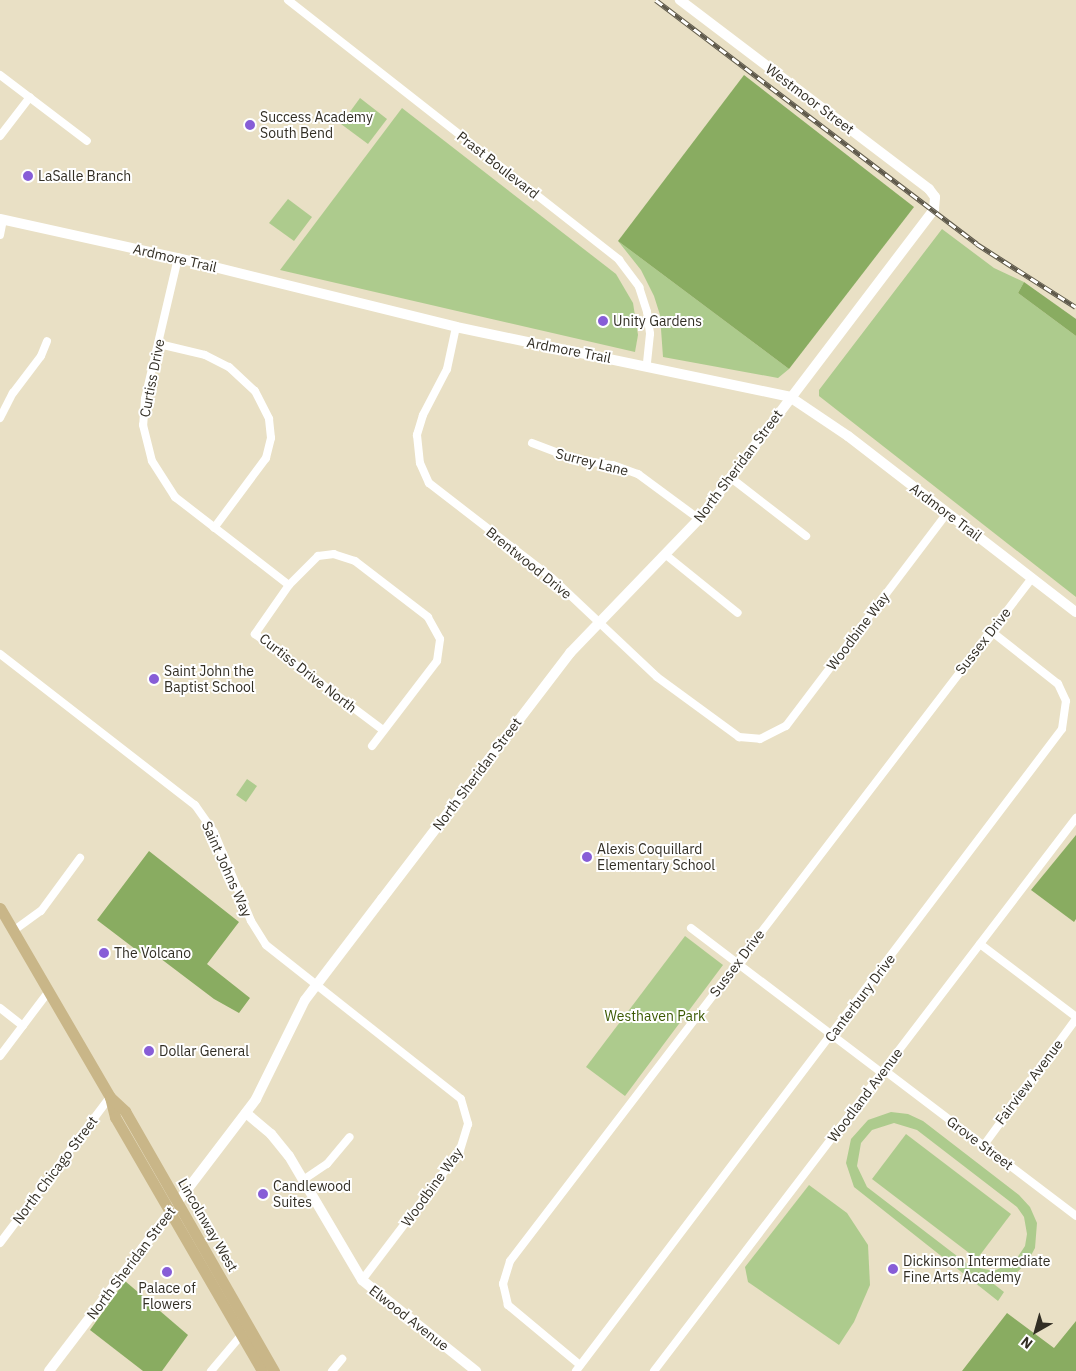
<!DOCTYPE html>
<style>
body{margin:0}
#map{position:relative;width:1076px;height:1371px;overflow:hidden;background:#e9e0c5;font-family:"IBM Plex Sans",sans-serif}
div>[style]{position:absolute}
.green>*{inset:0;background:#adcb8d}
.forest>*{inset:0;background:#89ac61}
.street>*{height:8px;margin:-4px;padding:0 4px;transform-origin:4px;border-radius:4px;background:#fff}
.secondary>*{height:10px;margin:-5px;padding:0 5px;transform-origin:5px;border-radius:5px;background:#fff}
.primary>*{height:11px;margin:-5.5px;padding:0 5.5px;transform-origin:5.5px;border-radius:5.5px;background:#c9b688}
.rail>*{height:4.5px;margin-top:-2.25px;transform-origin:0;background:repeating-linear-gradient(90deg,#fff 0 8px,#5e594b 0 16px);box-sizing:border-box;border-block:1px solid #5e594b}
.dots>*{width:14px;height:14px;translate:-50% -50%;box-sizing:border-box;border:2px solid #fff;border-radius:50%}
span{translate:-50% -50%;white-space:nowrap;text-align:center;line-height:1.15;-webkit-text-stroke:4px #fff;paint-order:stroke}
.street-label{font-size:14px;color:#322e24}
.poi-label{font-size:14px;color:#322e24}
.left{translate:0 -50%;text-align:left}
.park-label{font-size:14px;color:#3b5902}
.north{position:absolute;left:1011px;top:1306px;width:50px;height:50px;-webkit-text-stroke:4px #fff;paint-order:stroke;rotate:218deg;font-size:14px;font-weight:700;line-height:20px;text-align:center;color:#322e24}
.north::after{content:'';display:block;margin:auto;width:18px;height:22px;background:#322e24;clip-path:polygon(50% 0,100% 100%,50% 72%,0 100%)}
</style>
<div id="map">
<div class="green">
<div style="clip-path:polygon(360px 98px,387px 119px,368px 144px,341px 124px)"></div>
<div style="clip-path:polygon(402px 108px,616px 274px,633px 303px,638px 335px,635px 352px,280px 270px)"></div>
<div style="clip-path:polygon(288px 199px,312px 217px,294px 241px,269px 223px)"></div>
<div style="clip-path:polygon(942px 229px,994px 268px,1024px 282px,1018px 293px,1076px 336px,1076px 597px,819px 396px,819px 390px)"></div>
<div style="clip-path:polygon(618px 241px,789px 369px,778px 378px,663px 357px,660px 315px,654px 296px,641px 270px)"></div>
<div style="clip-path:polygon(247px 779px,257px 786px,246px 802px,236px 795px)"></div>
<div style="clip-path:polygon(685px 936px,723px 965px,625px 1096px,586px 1067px)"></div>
<div style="clip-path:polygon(evenodd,891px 1112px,908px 1114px,923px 1121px,1019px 1195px,1030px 1207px,1037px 1223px,1035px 1248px,1027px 1263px,1015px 1274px,990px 1281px,1004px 1292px,998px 1301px,854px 1187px,846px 1163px,851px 1139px,868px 1120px,891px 1112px,894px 1123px,917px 1130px,1017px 1207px,1024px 1217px,1027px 1234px,1025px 1246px,1015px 1261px,994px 1271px,970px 1266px,867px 1187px,857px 1166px,861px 1143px,872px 1130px,894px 1123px)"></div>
<div style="clip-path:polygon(906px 1134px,1011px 1214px,977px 1259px,872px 1179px)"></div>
<div style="clip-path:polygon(809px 1185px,847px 1213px,868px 1245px,870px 1285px,854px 1322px,839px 1345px,748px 1282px,745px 1267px)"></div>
</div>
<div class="forest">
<div style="clip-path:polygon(744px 75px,914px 207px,789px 369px,618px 241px)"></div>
<div style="clip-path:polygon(1024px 282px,1076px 319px,1076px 336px,1018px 293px)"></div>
<div style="clip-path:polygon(1076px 835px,1076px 919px,1074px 922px,1031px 890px)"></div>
<div style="clip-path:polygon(149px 851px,239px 922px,207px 964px,250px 998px,239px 1013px,214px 999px,148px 949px,143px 955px,97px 920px)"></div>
<div style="clip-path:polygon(125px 1281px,188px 1335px,162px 1371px,143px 1371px,90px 1330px)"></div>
<div style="clip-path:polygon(1007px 1313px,1054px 1348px,1076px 1321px,1076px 1371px,962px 1371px)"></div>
</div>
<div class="street">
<div style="left:288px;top:0;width:421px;rotate:38.1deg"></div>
<div style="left:619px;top:260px;width:34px;rotate:53deg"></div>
<div style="left:639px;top:287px;width:26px;rotate:72deg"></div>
<div style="left:647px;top:312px;width:22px;rotate:82deg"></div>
<div style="left:650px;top:334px;width:31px;rotate:96deg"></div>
<div style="left:0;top:75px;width:109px;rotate:37.2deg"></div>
<div style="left:0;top:136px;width:49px;rotate:-52.4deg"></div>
<div style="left:0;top:235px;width:15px;rotate:-79deg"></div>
<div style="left:178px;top:258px;width:145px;rotate:103.2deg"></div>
<div style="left:145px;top:399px;width:26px;rotate:94deg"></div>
<div style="left:143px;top:425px;width:37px;rotate:76deg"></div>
<div style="left:152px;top:461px;width:43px;rotate:57.4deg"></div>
<div style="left:175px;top:497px;width:144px;rotate:37.7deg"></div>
<div style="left:456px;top:327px;width:43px;rotate:102.1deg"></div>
<div style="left:447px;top:369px;width:52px;rotate:117.6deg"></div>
<div style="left:423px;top:415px;width:21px;rotate:107deg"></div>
<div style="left:417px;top:435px;width:28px;rotate:84deg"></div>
<div style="left:420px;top:463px;width:22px;rotate:66deg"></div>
<div style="left:429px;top:483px;width:155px;rotate:37.7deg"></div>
<div style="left:552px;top:578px;width:144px;rotate:43.3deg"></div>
<div style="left:657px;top:677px;width:102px;rotate:36.2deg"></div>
<div style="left:739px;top:737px;width:21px;rotate:5deg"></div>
<div style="left:760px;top:739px;width:29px;rotate:-27deg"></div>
<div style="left:786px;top:726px;width:267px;rotate:-52.9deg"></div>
<div style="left:159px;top:344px;width:47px;rotate:13.4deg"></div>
<div style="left:205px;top:355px;width:27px;rotate:27deg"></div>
<div style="left:229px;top:367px;width:35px;rotate:43deg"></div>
<div style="left:255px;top:391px;width:31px;rotate:63deg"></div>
<div style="left:269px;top:419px;width:19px;rotate:84deg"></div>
<div style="left:271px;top:438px;width:21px;rotate:104deg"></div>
<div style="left:266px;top:458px;width:87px;rotate:126.6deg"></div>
<div style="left:0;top:418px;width:28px;rotate:-63deg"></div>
<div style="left:13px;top:393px;width:46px;rotate:-52.9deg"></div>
<div style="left:41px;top:356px;width:16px;rotate:-68deg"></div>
<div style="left:532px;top:443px;width:45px;rotate:20.9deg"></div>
<div style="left:574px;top:459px;width:39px;rotate:9deg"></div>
<div style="left:613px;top:465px;width:27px;rotate:20deg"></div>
<div style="left:638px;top:474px;width:76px;rotate:36.4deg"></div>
<div style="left:731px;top:478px;width:95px;rotate:37.7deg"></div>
<div style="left:666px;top:555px;width:92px;rotate:38.9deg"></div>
<div style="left:0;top:654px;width:247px;rotate:37.8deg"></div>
<div style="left:195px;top:805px;width:33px;rotate:55deg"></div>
<div style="left:214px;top:832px;width:96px;rotate:67.4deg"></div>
<div style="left:251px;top:921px;width:28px;rotate:58deg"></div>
<div style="left:266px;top:945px;width:248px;rotate:38.3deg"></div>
<div style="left:461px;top:1099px;width:26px;rotate:74deg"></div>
<div style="left:468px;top:1124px;width:28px;rotate:107deg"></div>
<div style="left:460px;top:1151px;width:162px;rotate:127.2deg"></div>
<div style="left:372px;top:746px;width:107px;rotate:-52.6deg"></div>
<div style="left:437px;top:661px;width:22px;rotate:-82deg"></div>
<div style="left:440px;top:639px;width:25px;rotate:-119deg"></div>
<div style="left:428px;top:617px;width:92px;rotate:-142.5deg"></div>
<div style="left:355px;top:561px;width:22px;rotate:-162deg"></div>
<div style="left:334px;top:554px;width:16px;rotate:173deg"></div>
<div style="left:318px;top:556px;width:41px;rotate:135deg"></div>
<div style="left:289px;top:585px;width:60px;rotate:124.8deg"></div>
<div style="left:255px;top:634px;width:160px;rotate:36.9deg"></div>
<div style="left:691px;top:928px;width:240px;rotate:37.2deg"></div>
<div style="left:13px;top:931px;width:34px;rotate:-36deg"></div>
<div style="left:41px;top:911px;width:66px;rotate:-53.7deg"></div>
<div style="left:980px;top:944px;width:121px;rotate:37.2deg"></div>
<div style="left:0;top:1008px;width:29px;rotate:38deg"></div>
<div style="left:0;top:1056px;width:81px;rotate:-53deg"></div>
<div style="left:884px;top:1070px;width:241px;rotate:37.2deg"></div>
<div style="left:984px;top:1145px;width:156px;rotate:-53.9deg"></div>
<div style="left:303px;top:1180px;width:29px;rotate:-34deg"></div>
<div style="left:327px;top:1164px;width:35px;rotate:-50deg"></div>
<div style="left:0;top:1243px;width:183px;rotate:-53deg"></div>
<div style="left:580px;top:1365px;width:94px;rotate:-140.2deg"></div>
<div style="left:508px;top:1305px;width:22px;rotate:-103deg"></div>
<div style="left:503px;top:1284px;width:24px;rotate:-73deg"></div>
<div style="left:510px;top:1261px;width:860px;rotate:-52.61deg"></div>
<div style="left:211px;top:1371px;width:50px;rotate:-49.9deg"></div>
<div style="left:332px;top:1371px;width:16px;rotate:-50deg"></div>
<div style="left:576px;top:1371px;width:805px;rotate:-52.87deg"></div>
<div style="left:1062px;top:729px;width:28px;rotate:-82deg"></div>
<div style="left:1066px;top:701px;width:19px;rotate:-115deg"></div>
<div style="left:1058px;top:684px;width:85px;rotate:-141.7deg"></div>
<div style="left:654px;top:1371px;width:696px;rotate:-52.65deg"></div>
</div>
<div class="secondary">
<div style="left:0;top:219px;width:182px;rotate:12.4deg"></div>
<div style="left:178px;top:258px;width:286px;rotate:13.9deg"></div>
<div style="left:456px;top:327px;width:341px;rotate:11.8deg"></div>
<div style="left:790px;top:397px;width:70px;rotate:33.9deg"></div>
<div style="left:848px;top:436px;width:288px;rotate:37.7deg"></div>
<div style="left:246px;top:1113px;width:33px;rotate:40deg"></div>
<div style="left:271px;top:1134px;width:28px;rotate:51deg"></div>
<div style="left:289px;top:1156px;width:144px;rotate:59.5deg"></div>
<div style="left:362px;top:1280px;width:146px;rotate:38.6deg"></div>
<div style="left:49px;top:1371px;width:342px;rotate:-52.7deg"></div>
<div style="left:256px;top:1099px;width:110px;rotate:-63.7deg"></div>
<div style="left:305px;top:1000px;width:127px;rotate:-52.7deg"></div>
<div style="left:382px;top:899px;width:310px;rotate:-52.6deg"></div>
<div style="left:570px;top:653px;width:186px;rotate:-46.1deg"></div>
<div style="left:699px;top:519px;width:389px;rotate:-52.8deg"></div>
<div style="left:934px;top:209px;width:12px;rotate:-85deg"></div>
<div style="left:935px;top:197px;width:10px;rotate:-127deg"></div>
<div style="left:929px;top:189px;width:313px;rotate:-142.8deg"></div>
</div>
<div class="primary">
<div style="left:0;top:908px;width:219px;rotate:59.8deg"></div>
<div style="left:110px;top:1097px;width:21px;rotate:76deg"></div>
<div style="left:115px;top:1117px;width:293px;rotate:59.9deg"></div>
<div style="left:110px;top:1097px;width:21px;rotate:43deg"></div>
<div style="left:125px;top:1111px;width:300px;rotate:60.2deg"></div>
</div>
<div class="rail">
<div style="left:656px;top:0;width:403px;rotate:37.2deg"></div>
<div style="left:977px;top:244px;width:117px;rotate:32.5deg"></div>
</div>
<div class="dots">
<div style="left:250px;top:125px;background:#875dd7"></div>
<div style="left:28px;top:176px;background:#875dd7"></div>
<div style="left:603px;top:321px;background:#875dd7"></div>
<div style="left:154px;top:679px;background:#875dd7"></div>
<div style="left:587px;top:857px;background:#875dd7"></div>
<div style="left:104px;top:953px;background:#875dd7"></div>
<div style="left:149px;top:1051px;background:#875dd7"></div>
<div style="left:263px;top:1194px;background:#875dd7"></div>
<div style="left:893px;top:1269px;background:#875dd7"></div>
<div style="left:167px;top:1272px;background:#875dd7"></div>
</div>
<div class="street-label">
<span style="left:810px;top:99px;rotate:37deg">Westmoor Street</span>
<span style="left:498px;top:165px;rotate:38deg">Prast Boulevard</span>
<span style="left:175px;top:258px;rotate:13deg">Ardmore Trail</span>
<span style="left:569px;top:350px;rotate:11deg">Ardmore Trail</span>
<span style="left:152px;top:378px;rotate:-79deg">Curtiss Drive</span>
<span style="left:592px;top:462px;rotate:14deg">Surrey Lane</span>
<span style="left:738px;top:466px;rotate:-53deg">North Sheridan Street</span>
<span style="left:946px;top:512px;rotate:37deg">Ardmore Trail</span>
<span style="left:529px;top:563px;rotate:39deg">Brentwood Drive</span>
<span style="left:858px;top:631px;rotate:-53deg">Woodbine Way</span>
<span style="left:983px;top:641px;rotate:-52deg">Sussex Drive</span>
<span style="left:308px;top:673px;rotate:38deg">Curtiss Drive North</span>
<span style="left:477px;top:774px;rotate:-53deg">North Sheridan Street</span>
<span style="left:227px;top:869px;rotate:66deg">Saint Johns Way</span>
<span style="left:737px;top:963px;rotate:-53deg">Sussex Drive</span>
<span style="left:860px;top:998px;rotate:-53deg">Canterbury Drive</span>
<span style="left:1029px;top:1082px;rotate:-53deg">Fairview Avenue</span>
<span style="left:865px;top:1095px;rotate:-53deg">Woodland Avenue</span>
<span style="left:980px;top:1143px;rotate:37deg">Grove Street</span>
<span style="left:55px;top:1170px;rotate:-53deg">North Chicago Street</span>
<span style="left:432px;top:1187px;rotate:-54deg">Woodbine Way</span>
<span style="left:208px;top:1225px;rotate:60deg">Lincolnway West</span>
<span style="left:131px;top:1263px;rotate:-53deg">North Sheridan Street</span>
<span style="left:409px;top:1318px;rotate:38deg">Elwood Avenue</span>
</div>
<div class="poi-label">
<span class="left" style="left:260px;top:125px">Success Academy<br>South Bend</span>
<span class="left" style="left:38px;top:176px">LaSalle Branch</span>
<span class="left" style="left:613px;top:321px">Unity Gardens</span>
<span class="left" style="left:164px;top:679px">Saint John the<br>Baptist School</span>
<span class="left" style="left:597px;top:857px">Alexis Coquillard<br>Elementary School</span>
<span class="left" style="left:114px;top:953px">The Volcano</span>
<span class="left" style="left:159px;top:1051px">Dollar General</span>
<span class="left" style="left:273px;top:1194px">Candlewood<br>Suites</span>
<span class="left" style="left:903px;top:1269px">Dickinson Intermediate<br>Fine Arts Academy</span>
<span style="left:167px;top:1296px">Palace of<br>Flowers</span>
</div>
<div class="park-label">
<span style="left:655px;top:1016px">Westhaven Park</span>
</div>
<div class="north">N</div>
</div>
